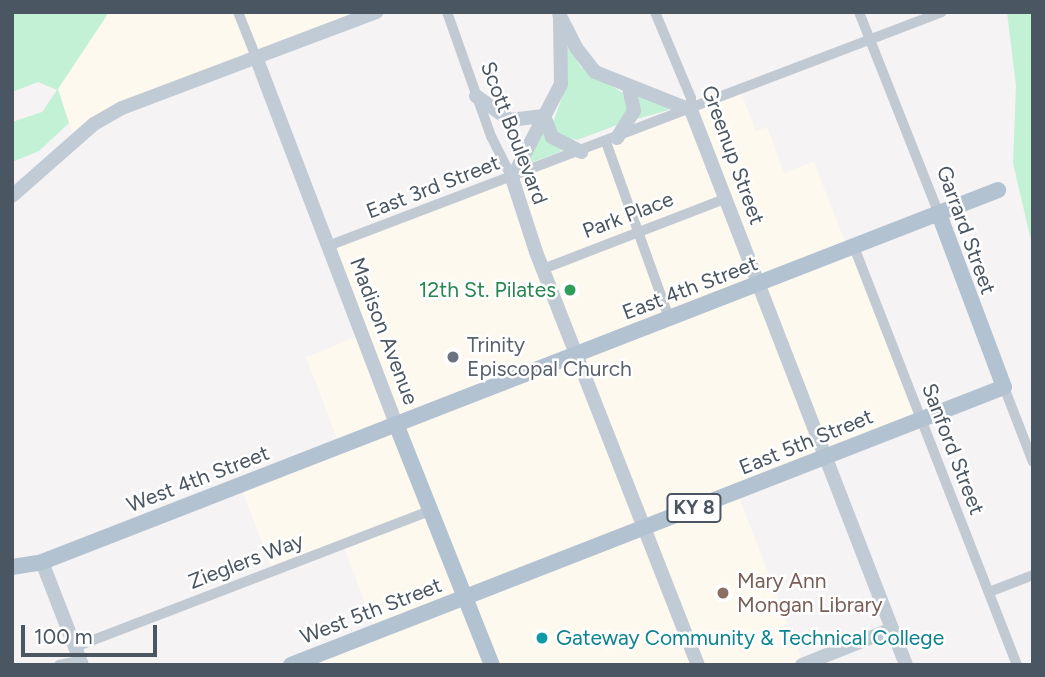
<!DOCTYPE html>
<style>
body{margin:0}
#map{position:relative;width:1045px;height:677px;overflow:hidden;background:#f5f3f3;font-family:Figtree,sans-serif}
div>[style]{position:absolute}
.commercial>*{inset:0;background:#fdf9ef}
.green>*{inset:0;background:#c3f1d5}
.street>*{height:10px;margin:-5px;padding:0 5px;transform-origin:5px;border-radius:5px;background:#c1cad2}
.secondary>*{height:14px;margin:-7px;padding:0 7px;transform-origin:7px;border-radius:7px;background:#c1cbd6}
.primary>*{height:16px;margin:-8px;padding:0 8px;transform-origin:8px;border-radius:8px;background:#b3c2d1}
.dots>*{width:19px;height:19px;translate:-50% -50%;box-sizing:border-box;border:4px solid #fff;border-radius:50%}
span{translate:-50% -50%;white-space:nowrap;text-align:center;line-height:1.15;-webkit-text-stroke:5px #fff;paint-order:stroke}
.shield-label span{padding:2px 5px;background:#fff;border:2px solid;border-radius:5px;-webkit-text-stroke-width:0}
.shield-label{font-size:19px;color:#4a5661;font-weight:700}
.street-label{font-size:21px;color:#4a5661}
.leisure-label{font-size:21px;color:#27864d}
.right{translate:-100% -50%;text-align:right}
.worship-label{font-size:21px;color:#5b616d}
.left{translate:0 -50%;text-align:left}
.education-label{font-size:21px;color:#785e54}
.culture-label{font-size:21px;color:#0d838f}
.frame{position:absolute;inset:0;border:14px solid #4a5661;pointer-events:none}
.scale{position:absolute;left:21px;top:625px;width:136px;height:32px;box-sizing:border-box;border:4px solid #4a5661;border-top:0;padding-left:9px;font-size:21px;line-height:24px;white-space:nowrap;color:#4a5661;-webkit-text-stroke:5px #fff;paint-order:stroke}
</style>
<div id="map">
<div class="commercial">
<div style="clip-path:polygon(109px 12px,377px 12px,122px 108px,76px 141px,57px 89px)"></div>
<div style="clip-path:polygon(740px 90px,756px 131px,767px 127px,784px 173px,814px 162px,845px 242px,854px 247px,921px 420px,737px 492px,804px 665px,291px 665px,376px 632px,343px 545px,273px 571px,240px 485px,340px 446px,306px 357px,362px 335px,328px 246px)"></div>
</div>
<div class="green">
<div style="clip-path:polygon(109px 12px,58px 89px,69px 123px,39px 151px,12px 162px,12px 122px,42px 112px,57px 90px,38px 82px,12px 92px,12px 14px)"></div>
<div style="clip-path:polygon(1007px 12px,1033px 12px,1033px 249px,1013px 163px,1016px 86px)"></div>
<div style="clip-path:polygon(566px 43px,581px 67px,623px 93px,629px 109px,617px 125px,577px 140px,557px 136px,553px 122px,565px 89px)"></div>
<div style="clip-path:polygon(637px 94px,669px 108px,669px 110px,637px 119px)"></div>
<div style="clip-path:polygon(543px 132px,562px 151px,525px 165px)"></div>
</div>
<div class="street">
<div style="left:238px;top:12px;width:48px;rotate:68.2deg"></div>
<div style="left:447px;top:12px;width:132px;rotate:70.5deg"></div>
<div style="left:491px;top:136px;width:47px;rotate:63.4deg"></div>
<div style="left:655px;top:12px;width:93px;rotate:67.3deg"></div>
<div style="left:691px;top:98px;width:12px;rotate:90deg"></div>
<div style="left:859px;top:12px;width:217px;rotate:68.4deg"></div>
<div style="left:606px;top:142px;width:187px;rotate:70.3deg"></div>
<div style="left:328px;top:246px;width:657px;rotate:-20.86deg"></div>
<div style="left:854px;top:247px;width:449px;rotate:68.7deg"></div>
<div style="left:543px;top:269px;width:197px;rotate:-21.1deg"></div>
<div style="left:1004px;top:387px;width:80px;rotate:68.9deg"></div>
<div style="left:989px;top:592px;width:47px;rotate:-21.1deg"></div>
<div style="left:75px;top:647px;width:381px;rotate:-21deg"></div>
<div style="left:59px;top:665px;width:21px;rotate:-11deg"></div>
</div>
<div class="secondary">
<div style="left:559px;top:14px;width:39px;rotate:63deg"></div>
<div style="left:577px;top:49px;width:29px;rotate:52deg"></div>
<div style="left:595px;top:72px;width:103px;rotate:21.6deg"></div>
<div style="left:691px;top:110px;width:595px;rotate:68.82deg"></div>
<div style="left:560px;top:20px;width:64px;rotate:89.1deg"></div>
<div style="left:561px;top:84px;width:106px;rotate:117.5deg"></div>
<div style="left:512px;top:178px;width:78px;rotate:72deg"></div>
<div style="left:536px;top:252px;width:444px;rotate:68.6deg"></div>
<div style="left:256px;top:57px;width:393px;rotate:69.1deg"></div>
<div style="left:476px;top:96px;width:42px;rotate:35.2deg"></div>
<div style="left:510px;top:120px;width:34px;rotate:-7deg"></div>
<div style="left:544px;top:116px;width:22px;rotate:69deg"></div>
<div style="left:552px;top:137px;width:33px;rotate:27deg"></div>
<div style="left:617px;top:138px;width:32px;rotate:-58deg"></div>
<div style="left:634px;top:111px;width:24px;rotate:-102deg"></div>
<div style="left:12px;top:196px;width:109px;rotate:-41.3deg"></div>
<div style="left:94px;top:124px;width:32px;rotate:-30deg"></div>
<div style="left:122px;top:108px;width:272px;rotate:-20.7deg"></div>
<div style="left:42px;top:562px;width:110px;rotate:68.8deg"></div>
<div style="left:802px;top:665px;width:97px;rotate:-21.8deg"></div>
</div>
<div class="primary">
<div style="left:396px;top:424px;width:259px;rotate:68.3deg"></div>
<div style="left:12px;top:567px;width:30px;rotate:-9deg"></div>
<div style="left:42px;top:562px;width:1026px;rotate:-21.26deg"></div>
<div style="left:291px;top:665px;width:765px;rotate:-21.3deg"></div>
<div style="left:1004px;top:387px;width:185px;rotate:-110.6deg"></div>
</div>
<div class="dots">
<div style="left:570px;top:290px;background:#2e9e5b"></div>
<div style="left:453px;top:357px;background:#6b7280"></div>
<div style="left:723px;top:593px;background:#8d6e63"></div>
<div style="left:542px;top:638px;background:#0f9aa8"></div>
</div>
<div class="shield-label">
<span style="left:694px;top:508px">KY 8</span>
</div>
<div class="street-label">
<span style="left:514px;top:133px;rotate:69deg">Scott Boulevard</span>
<span style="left:733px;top:155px;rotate:70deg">Greenup Street</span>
<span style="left:433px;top:187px;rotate:-21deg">East 3rd Street</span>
<span style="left:628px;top:215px;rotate:-21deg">Park Place</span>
<span style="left:966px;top:230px;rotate:70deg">Garrard Street</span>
<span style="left:690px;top:288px;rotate:-21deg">East 4th Street</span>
<span style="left:384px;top:331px;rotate:69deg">Madison Avenue</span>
<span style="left:806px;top:442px;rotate:-22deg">East 5th Street</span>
<span style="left:953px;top:449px;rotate:69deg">Sanford Street</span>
<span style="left:198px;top:479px;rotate:-21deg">West 4th Street</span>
<span style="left:246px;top:561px;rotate:-21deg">Zieglers Way</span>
<span style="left:371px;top:611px;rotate:-21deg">West 5th Street</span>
</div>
<div class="leisure-label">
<span class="right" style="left:556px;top:290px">12th St. Pilates</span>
</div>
<div class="worship-label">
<span class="left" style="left:467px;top:357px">Trinity<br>Episcopal Church</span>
</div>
<div class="education-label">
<span class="left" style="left:737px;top:593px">Mary Ann<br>Mongan Library</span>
</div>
<div class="culture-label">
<span class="left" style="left:556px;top:638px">Gateway Community &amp; Technical College</span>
</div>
<div class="frame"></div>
<div class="scale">100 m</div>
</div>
